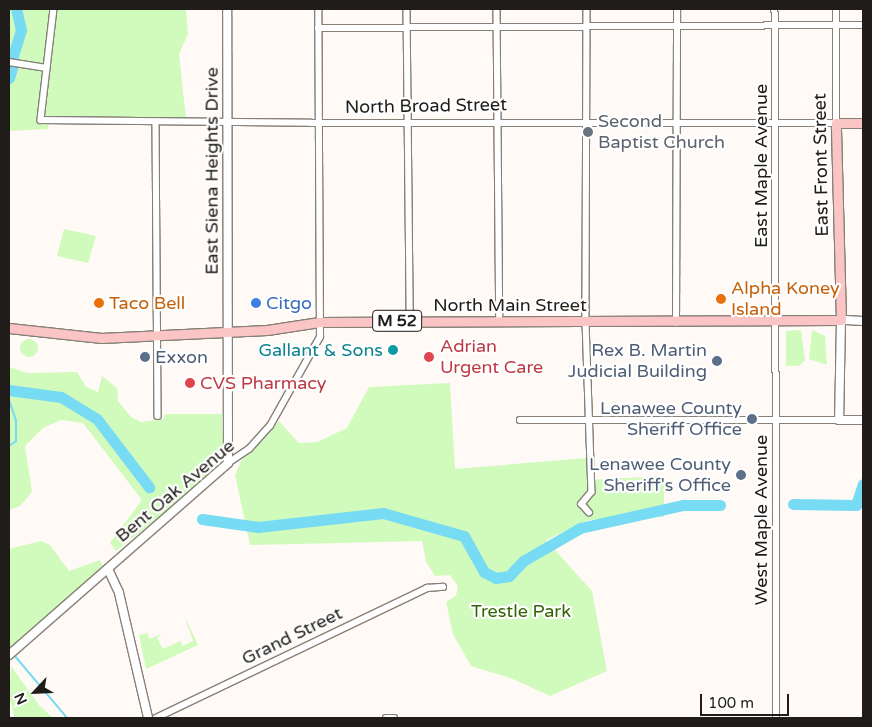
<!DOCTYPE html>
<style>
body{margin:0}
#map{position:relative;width:872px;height:727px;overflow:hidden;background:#fffaf5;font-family:"Varela Round",sans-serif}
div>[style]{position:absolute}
.green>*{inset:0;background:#d1fabd}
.round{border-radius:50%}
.stream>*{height:2px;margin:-1px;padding:0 1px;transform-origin:1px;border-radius:1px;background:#76dbf3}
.river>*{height:11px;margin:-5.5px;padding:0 5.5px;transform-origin:5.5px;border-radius:5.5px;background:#76dbf3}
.roads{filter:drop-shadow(1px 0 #868078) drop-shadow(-1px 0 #868078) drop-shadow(0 1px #868078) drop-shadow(0 -1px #868078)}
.street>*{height:5.5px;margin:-2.75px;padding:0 2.75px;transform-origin:2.75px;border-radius:2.75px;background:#fff}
.secondary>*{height:8px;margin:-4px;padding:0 4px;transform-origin:4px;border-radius:4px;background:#fff}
.primary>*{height:9px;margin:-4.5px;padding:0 4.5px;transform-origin:4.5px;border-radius:4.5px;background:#fbc5c5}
.dots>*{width:14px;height:14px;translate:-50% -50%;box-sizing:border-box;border:2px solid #fff;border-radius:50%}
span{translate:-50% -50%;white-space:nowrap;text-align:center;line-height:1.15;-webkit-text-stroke:4.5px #fff;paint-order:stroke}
.shield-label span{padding:1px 4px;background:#fff;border:1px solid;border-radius:4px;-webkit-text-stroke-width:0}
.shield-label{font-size:16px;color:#1f1c19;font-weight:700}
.street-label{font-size:18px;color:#1f1c19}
.worship-label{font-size:18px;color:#5b616d}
.left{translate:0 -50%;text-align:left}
.food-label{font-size:18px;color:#c56008}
.shop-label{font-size:18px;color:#366cbe}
.health-label{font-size:18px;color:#be3a42}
.culture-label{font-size:18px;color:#0d838f}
.right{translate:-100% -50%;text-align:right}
.service-label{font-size:18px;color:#4e5e75}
.park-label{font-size:18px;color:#306403}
.frame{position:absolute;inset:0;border:10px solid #1f1c19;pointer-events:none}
.north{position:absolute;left:10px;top:667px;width:50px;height:50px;-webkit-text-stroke:4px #fff;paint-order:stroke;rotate:245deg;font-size:14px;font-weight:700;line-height:20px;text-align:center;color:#1f1c19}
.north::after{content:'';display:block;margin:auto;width:18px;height:22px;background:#1f1c19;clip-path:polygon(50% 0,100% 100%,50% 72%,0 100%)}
.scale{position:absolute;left:700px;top:694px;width:89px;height:22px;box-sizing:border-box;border:2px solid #1f1c19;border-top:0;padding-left:6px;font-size:15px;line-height:18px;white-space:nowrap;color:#1f1c19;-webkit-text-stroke:4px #fff;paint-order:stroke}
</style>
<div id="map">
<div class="green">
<div style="clip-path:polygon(9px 9px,186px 9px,188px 34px,179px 54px,186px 119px,50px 117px,48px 129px,9px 131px)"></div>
<div style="clip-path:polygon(64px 229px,96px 236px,88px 263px,57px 256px)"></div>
<div style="clip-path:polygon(801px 330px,805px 360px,799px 366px,786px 366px,786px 331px)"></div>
<div style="clip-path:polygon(812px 330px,825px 336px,827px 365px,809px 359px)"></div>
<div class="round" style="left:20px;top:339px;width:18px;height:18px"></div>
<div style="clip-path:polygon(9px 367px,28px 373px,77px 372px,86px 387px,98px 392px,102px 376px,117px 388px,118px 401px,131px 417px,141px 422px,164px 419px,165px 414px,222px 414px,223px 455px,196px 488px,116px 551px,110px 543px,142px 500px,83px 423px,61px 420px,43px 428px,25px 446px,32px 492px,20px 506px,9px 510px)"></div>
<div style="clip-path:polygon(450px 383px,455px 469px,586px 458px,588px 480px,664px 476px,664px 517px,590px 520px,546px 540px,592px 591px,607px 671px,550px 696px,513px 679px,471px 666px,453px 634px,446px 602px,456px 596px,458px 586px,450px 575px,435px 576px,426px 562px,422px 541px,250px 545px,235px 475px,241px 461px,279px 421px,299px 443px,317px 442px,347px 428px,369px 387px)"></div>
<div style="clip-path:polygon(41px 541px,50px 545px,69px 571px,100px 560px,104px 568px,9px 650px,9px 549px)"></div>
<div style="clip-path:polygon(184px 615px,198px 645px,146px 669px,139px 635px,147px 633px,150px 639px,162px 633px,157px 638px,163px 649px,180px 641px,183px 646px,193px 641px)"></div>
<div style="clip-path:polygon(11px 666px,39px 705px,53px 718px,15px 718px,9px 697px)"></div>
</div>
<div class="stream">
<div style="left:9px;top:400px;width:21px;rotate:71deg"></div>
<div style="left:16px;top:420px;width:21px;rotate:90deg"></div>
<div style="left:16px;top:441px;width:9px;rotate:144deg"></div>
<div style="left:14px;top:655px;width:82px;rotate:49.9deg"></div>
</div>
<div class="river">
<div style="left:13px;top:56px;width:27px;rotate:-73deg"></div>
<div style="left:21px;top:30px;width:22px;rotate:-103deg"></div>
<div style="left:9px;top:78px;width:10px;rotate:-73deg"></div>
<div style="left:9px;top:390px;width:52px;rotate:7.7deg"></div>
<div style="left:61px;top:397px;width:42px;rotate:31.4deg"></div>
<div style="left:97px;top:419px;width:86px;rotate:52.6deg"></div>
<div style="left:793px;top:504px;width:63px;rotate:0.9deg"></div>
<div style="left:856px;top:505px;width:22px;rotate:-72deg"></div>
<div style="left:202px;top:519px;width:57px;rotate:8.1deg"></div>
<div style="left:258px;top:527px;width:126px;rotate:-6.4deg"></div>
<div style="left:383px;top:513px;width:84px;rotate:15.9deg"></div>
<div style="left:464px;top:536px;width:41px;rotate:60.9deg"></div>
<div style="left:484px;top:572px;width:13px;rotate:27deg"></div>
<div style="left:496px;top:578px;width:13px;rotate:-9deg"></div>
<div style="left:509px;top:576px;width:21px;rotate:-47deg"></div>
<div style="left:523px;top:561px;width:66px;rotate:-30.1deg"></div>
<div style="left:580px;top:528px;width:106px;rotate:-12.6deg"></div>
<div style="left:683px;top:505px;width:37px"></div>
</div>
<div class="roads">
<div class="street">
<div style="left:54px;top:9px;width:112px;rotate:96.7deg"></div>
<div style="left:41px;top:120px;width:270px;rotate:0.6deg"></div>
<div style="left:311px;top:123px;width:525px"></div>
<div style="left:836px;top:123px;width:114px;rotate:-90deg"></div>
<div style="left:407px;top:9px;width:311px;rotate:89.4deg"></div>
<div style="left:497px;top:9px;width:313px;rotate:89.5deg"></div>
<div style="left:587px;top:9px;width:313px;rotate:90.2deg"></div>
<div style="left:586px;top:322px;width:170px;rotate:88deg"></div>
<div style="left:592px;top:492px;width:16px;rotate:130deg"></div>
<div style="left:582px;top:504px;width:11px;rotate:49deg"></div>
<div style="left:775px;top:9px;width:709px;rotate:89.84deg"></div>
<div style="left:318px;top:28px;width:545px;rotate:-0.32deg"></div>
<div style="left:9px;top:62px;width:38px;rotate:9deg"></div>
<div style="left:156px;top:123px;width:293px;rotate:89.6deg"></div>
<div style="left:676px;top:323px;width:314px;rotate:-89.8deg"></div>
<div style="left:520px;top:420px;width:319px"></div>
<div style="left:228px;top:463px;width:25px;rotate:-34deg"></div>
<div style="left:249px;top:449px;width:31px;rotate:-48deg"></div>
<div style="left:270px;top:426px;width:102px;rotate:-60.7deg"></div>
<div style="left:320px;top:337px;width:328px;rotate:-90.3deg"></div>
<div style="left:156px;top:718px;width:301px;rotate:-25.6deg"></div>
<div style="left:427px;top:588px;width:16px;rotate:-4deg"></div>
<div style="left:386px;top:718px;width:8px"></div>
</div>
<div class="secondary">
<div style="left:863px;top:321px;width:22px;rotate:-177deg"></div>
<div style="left:841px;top:320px;width:100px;rotate:91.1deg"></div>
<div style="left:839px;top:420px;width:24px"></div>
<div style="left:108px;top:569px;width:26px;rotate:65deg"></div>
<div style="left:119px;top:593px;width:128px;rotate:76.9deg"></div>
<div style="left:9px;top:655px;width:291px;rotate:-41.2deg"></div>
<div style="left:228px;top:463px;width:454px;rotate:-90.1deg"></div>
</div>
<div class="primary">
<div style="left:9px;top:328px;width:93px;rotate:6.2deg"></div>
<div style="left:101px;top:338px;width:166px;rotate:-2.8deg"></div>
<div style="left:267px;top:330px;width:53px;rotate:-8.7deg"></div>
<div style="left:319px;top:322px;width:522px;rotate:-0.22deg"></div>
<div style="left:841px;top:320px;width:197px;rotate:-91.5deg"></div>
<div style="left:836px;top:123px;width:27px"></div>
</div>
</div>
<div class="dots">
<div style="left:588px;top:132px;background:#6b7280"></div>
<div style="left:721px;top:299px;background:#e8710a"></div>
<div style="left:99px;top:303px;background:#e8710a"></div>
<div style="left:256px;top:303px;background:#3f7fe0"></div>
<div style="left:393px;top:350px;background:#0f9aa8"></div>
<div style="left:145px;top:357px;background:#5c6f8a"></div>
<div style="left:429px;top:357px;background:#e0444e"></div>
<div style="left:717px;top:361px;background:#5c6f8a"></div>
<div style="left:190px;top:383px;background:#e0444e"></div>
<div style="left:752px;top:419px;background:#5c6f8a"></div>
<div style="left:741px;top:475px;background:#5c6f8a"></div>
</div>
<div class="shield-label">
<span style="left:397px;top:321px">M 52</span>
</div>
<div class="street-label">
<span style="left:426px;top:106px;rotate:-1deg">North Broad Street</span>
<span style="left:821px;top:165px;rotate:-91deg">East Front Street</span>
<span style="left:761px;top:166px;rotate:-90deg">East Maple Avenue</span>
<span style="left:212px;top:171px;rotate:-90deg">East Siena Heights Drive</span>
<span style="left:510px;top:305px">North Main Street</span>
<span style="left:175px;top:491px;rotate:-40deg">Bent Oak Avenue</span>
<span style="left:761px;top:520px;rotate:-90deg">West Maple Avenue</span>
<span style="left:292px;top:636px;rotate:-26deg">Grand Street</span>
</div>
<div class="worship-label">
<span class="left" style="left:598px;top:132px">Second<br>Baptist Church</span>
</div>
<div class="food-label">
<span class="left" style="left:731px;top:299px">Alpha Koney<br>Island</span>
<span class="left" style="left:109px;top:303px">Taco Bell</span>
</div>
<div class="shop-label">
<span class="left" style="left:266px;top:303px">Citgo</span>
</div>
<div class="health-label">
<span class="left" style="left:440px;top:357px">Adrian<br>Urgent Care</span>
<span class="left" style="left:200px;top:383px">CVS Pharmacy</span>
</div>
<div class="culture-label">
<span class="right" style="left:383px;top:350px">Gallant &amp; Sons</span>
</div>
<div class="service-label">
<span class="right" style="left:707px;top:361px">Rex B. Martin<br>Judicial Building</span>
<span class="left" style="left:155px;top:357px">Exxon</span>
<span class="right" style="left:742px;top:419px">Lenawee County<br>Sheriff Office</span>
<span class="right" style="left:731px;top:475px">Lenawee County<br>Sheriff's Office</span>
</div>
<div class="park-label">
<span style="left:521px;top:611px">Trestle Park</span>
</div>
<div class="frame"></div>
<div class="north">N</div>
<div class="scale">100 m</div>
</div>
